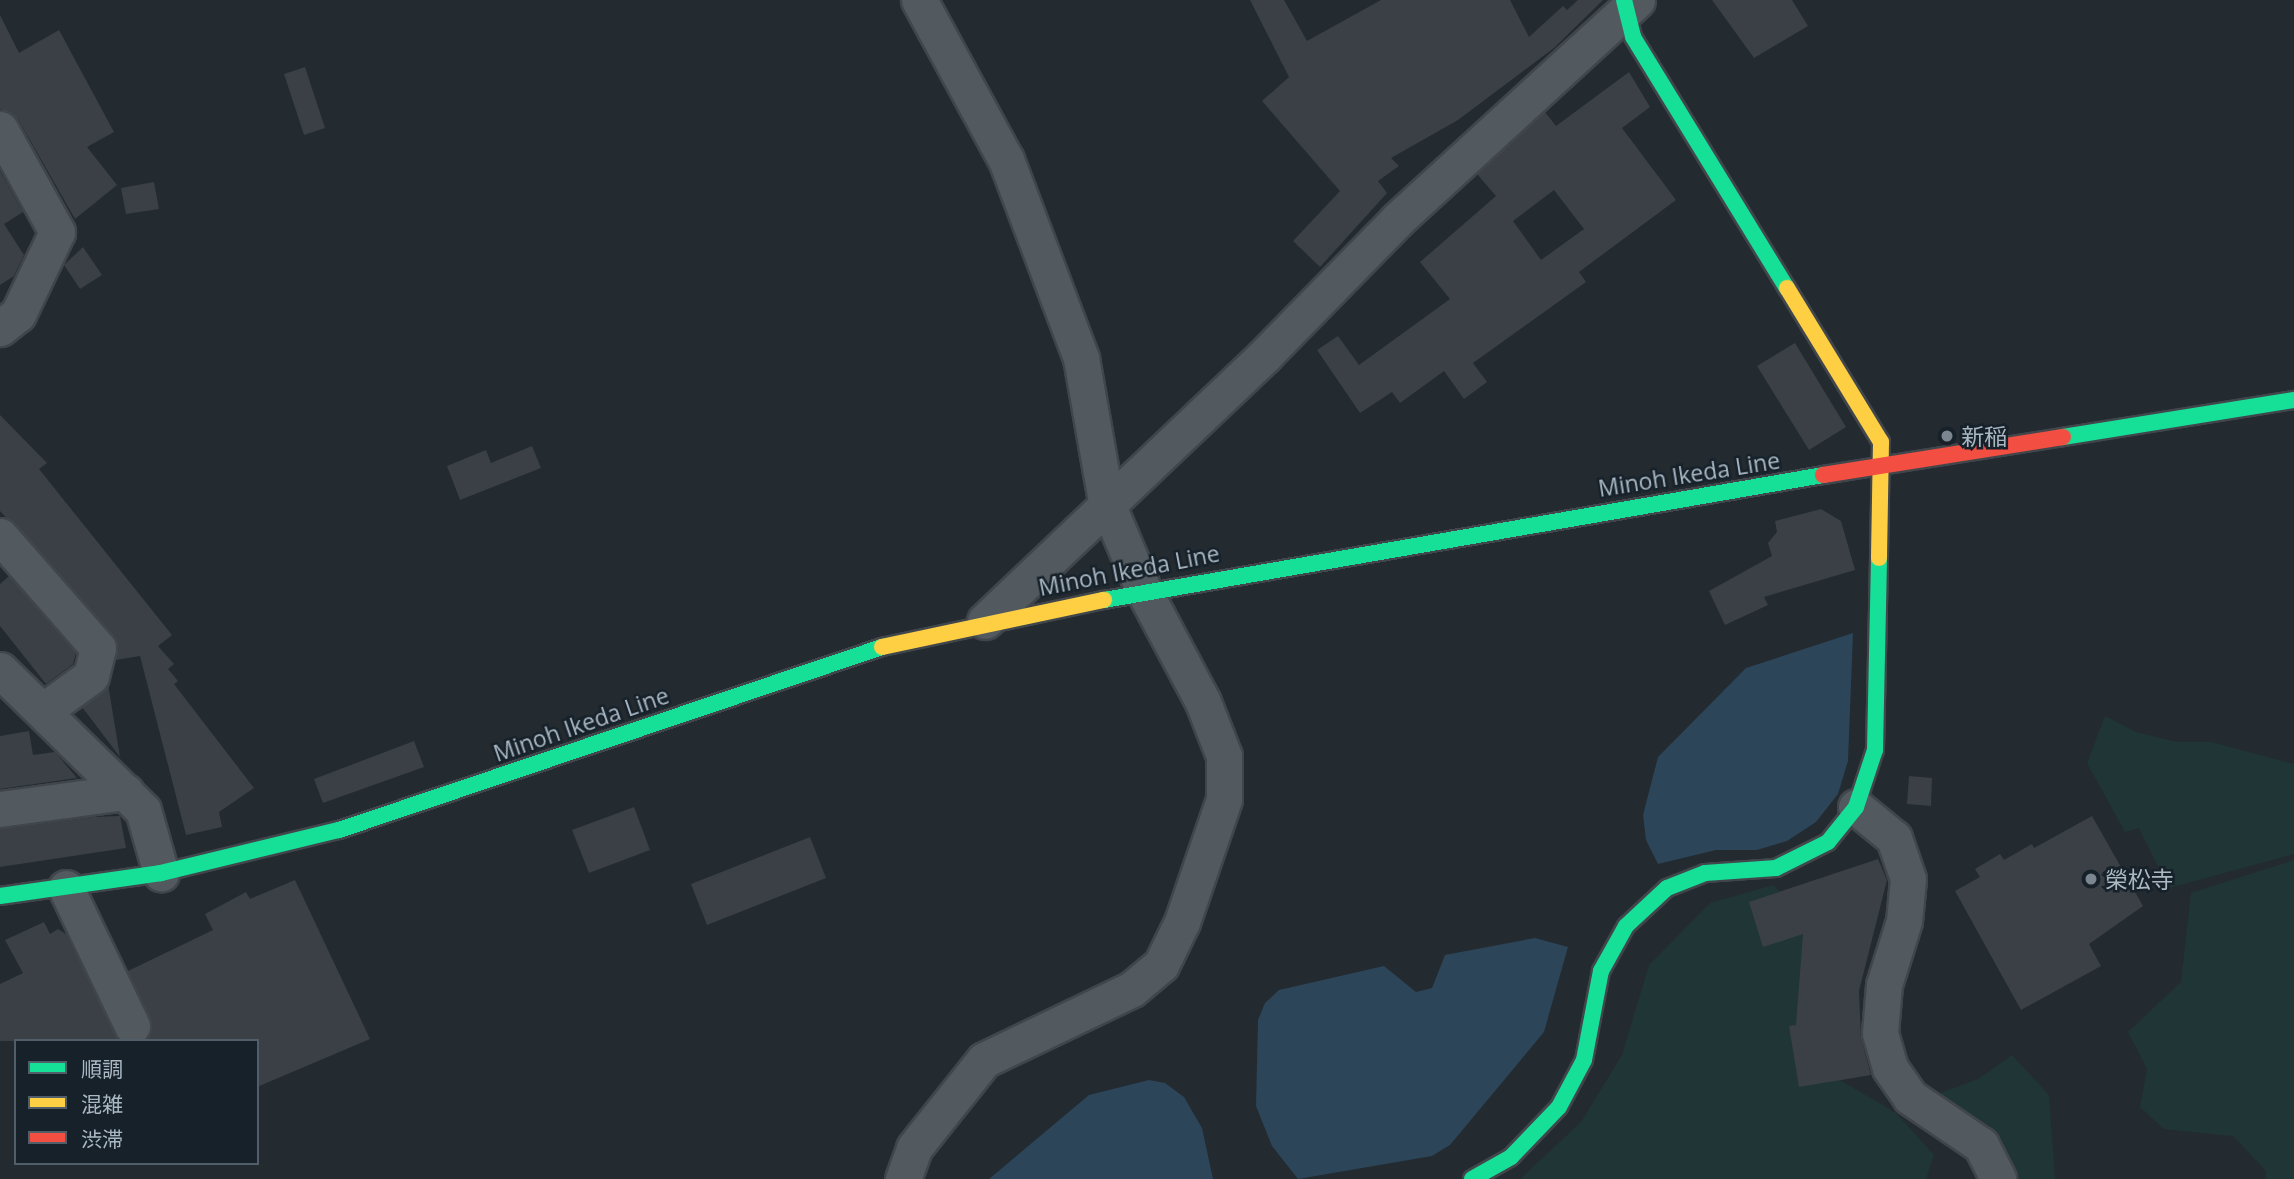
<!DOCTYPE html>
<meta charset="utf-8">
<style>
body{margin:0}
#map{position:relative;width:2294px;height:1179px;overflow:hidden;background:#232a30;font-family:"Open Sans","Noto Sans JP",sans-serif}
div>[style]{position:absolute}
.green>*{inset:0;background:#203535}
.water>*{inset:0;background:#2c4558}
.building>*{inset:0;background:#3a4045}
.roads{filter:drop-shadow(2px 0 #40464b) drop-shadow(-2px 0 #40464b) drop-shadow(0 2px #40464b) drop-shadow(0 -2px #40464b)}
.street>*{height:35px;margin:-17.5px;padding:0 17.5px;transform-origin:17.5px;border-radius:17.5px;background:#52595f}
.fast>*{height:16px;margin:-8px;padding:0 8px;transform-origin:8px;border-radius:8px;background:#16e098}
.slow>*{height:16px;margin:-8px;padding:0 8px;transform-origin:8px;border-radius:8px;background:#ffcf43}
.jam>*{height:16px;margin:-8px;padding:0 8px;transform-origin:8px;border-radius:8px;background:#f24e42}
.dots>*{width:19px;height:19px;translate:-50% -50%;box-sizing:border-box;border:4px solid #16212a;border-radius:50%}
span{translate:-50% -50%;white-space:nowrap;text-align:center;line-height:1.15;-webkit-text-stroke:5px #16212a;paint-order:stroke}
.poi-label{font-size:23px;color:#aab8c4}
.left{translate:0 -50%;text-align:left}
.street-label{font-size:23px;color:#aab8c4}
.legend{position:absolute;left:14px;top:1039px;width:245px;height:126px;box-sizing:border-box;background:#16212a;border:2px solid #515d68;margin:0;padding:9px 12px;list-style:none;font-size:21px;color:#aab8c4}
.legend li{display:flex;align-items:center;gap:14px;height:35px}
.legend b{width:35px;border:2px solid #515d68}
</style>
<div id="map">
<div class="green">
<div style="clip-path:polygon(2105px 716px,2136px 732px,2177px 742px,2211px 742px,2294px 764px,2294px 854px,2169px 888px,2139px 828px,2125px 832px,2087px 763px)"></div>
<div style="clip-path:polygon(2294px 860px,2294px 1179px,2266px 1179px,2266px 1171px,2233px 1136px,2164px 1129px,2140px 1107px,2147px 1069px,2128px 1032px,2181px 982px,2191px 893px)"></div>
<div style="clip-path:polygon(1773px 885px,1807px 917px,1818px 1067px,1896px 1113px,1934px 1155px,1926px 1179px,1520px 1179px,1581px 1122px,1622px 1055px,1649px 965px,1710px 903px)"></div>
<div style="clip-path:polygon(2012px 1055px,2049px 1095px,2055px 1179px,2006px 1179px,1935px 1095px,1978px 1079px)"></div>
</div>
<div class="water">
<div style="clip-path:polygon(1853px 633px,1848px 761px,1838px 794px,1816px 822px,1787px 841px,1757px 850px,1716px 850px,1658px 864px,1646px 840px,1643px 815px,1658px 757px,1746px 668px)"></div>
<div style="clip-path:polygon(1535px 938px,1568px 947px,1544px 1032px,1450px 1145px,1432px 1156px,1298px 1179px,1272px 1146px,1256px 1106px,1258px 1020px,1265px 1003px,1279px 990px,1384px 966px,1416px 992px,1432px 988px,1445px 955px)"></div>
<div style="clip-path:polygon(1149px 1080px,1165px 1083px,1184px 1097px,1202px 1128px,1213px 1179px,989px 1179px,1089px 1095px)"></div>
</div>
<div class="building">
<div style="clip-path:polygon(1250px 0,1284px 0,1307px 41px,1381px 0,1510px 0,1529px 37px,1563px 6px,1567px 10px,1578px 0,1603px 0,1554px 48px,1458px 120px,1391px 158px,1399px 166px,1378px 181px,1387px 193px,1320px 267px,1293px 241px,1340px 191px,1262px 101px,1289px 77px)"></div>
<div style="clip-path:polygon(1712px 0,1792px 0,1808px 26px,1754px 58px)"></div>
<div style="clip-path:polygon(0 15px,19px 53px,59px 30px,114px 132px,87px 147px,117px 185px,75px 219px,18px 119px,0 109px)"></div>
<div style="clip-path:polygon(305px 67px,325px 128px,304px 135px,284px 74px)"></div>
<div style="clip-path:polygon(evenodd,1629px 72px,1650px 107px,1622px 128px,1676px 200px,1579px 272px,1586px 282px,1473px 363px,1487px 382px,1464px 399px,1444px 371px,1400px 403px,1392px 392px,1360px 413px,1317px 350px,1338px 336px,1359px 365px,1450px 299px,1420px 262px,1496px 196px,1477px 174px,1545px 112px,1556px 126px,1629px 72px,1554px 190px,1584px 229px,1541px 260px,1513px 221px,1554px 190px)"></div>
<div style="clip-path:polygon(0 171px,23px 212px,4px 224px,24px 255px,14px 276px,0 285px)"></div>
<div style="clip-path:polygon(154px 182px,159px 209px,126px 214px,121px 188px)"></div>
<div style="clip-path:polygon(83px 247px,102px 275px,80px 289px,64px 265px)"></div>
<div style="clip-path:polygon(1795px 343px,1846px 427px,1809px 450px,1757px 366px)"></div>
<div style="clip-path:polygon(0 415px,47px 463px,39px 469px,172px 635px,158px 646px,174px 664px,168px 669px,178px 681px,174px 684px,254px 788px,219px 812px,222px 827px,186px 835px,140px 656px,116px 660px,113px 635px,0 511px)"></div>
<div style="clip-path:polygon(532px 446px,541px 468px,460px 500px,447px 466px,486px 450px,491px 463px)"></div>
<div style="clip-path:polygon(1821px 509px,1841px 521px,1855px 570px,1764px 597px,1768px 605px,1725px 625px,1709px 591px,1772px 556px,1768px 543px,1777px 532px,1775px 521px)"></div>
<div style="clip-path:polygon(9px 576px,76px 653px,73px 664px,46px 684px,0 626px,0 584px)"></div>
<div style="clip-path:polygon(108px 684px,120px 757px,82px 707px)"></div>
<div style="clip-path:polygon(29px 731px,33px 755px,55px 752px,77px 778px,0 789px,0 736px)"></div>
<div style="clip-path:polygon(414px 741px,424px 767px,323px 803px,314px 779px)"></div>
<div style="clip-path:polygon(1909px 776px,1932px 778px,1931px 806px,1907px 804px)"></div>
<div style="clip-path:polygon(634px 807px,650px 850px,589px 873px,572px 830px)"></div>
<div style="clip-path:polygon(2092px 816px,2143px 906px,2089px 944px,2101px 966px,2021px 1010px,1955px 891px,1980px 877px,1975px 869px,2000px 854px,2004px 860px,2032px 844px,2034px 848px)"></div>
<div style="clip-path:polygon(92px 817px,120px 816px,126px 848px,0 867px,0 829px)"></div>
<div style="clip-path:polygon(810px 837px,826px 878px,707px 925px,691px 884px)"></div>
<div style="clip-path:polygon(1878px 859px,1887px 880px,1859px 991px,1861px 1038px,1871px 1075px,1799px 1087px,1789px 1026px,1796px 1025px,1803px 934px,1763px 947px,1749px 902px)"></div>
<div style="clip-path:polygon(295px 880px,370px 1039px,257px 1087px,257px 1041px,145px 1041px,150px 1018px,128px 971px,213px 930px,205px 914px,246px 892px,250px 899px)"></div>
<div style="clip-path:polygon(44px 922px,50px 934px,58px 929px,66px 934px,119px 1041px,0 1041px,0 984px,23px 973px,5px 940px)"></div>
</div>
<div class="roads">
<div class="street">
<div style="left:0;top:129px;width:118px;rotate:61deg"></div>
<div style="left:57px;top:232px;width:91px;rotate:115.4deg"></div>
<div style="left:18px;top:314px;width:23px;rotate:142deg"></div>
<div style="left:0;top:536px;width:149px;rotate:48.8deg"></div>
<div style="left:98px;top:648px;width:29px;rotate:104deg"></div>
<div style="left:91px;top:676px;width:59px;rotate:143.9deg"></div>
<div style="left:985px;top:621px;width:386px;rotate:-43.5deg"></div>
<div style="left:1265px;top:355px;width:187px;rotate:-45.6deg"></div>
<div style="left:1396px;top:221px;width:327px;rotate:-42.5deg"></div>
<div style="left:0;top:670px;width:200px;rotate:44.4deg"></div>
<div style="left:143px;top:810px;width:66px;rotate:74.1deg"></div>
<div style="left:1856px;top:807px;width:49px;rotate:39.2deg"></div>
<div style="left:1894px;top:838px;width:43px;rotate:71.1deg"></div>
<div style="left:1908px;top:879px;width:42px;rotate:95.4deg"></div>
<div style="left:1904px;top:921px;width:67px;rotate:107.4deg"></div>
<div style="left:1884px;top:985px;width:48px;rotate:94.8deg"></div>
<div style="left:1880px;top:1033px;width:36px;rotate:74deg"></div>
<div style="left:1890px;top:1068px;width:35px;rotate:55deg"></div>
<div style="left:1910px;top:1097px;width:86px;rotate:34.1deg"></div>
<div style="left:1981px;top:1145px;width:38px;rotate:63deg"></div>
<div style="left:0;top:809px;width:127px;rotate:-7.7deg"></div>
<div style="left:66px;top:888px;width:153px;rotate:64.4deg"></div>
<div style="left:903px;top:1179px;width:33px;rotate:-70deg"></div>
<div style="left:914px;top:1148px;width:112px;rotate:-51.5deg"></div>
<div style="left:984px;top:1060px;width:164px;rotate:-25.6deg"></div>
<div style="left:1132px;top:989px;width:38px;rotate:-40deg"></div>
<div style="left:1161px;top:965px;width:48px;rotate:-64deg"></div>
<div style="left:1182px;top:922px;width:130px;rotate:-71.1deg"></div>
<div style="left:1224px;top:799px;width:43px;rotate:-90deg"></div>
<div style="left:1224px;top:756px;width:58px;rotate:-111.3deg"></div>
<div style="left:1203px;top:702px;width:128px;rotate:-118deg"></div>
<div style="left:1143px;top:589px;width:95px;rotate:-112.8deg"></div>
<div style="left:1106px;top:501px;width:145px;rotate:-99.9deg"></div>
<div style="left:1081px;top:358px;width:212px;rotate:-110.7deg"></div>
<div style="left:1006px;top:160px;width:182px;rotate:-118.5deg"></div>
</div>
<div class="fast">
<div style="left:1624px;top:0;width:38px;rotate:76deg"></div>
<div style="left:1633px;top:37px;width:294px;rotate:58.5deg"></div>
<div style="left:2063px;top:437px;width:234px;rotate:-9.1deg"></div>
<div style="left:1104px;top:600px;width:730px;rotate:-9.86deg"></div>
<div style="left:0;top:896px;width:163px;rotate:-8.1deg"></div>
<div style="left:161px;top:873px;width:183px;rotate:-13.6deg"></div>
<div style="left:339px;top:830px;width:573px;rotate:-18.62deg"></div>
<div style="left:1472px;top:1179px;width:45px;rotate:-29.4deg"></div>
<div style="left:1511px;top:1157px;width:69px;rotate:-46.2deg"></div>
<div style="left:1559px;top:1107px;width:53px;rotate:-62deg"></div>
<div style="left:1584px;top:1060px;width:91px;rotate:-79.2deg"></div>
<div style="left:1601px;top:971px;width:51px;rotate:-60.9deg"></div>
<div style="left:1626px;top:926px;width:56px;rotate:-42.8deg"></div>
<div style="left:1667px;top:888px;width:41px;rotate:-21.5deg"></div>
<div style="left:1705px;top:873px;width:71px;rotate:-4deg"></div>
<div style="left:1776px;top:868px;width:58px;rotate:-26.6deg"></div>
<div style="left:1828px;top:842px;width:45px;rotate:-51.3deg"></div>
<div style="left:1856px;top:807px;width:60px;rotate:-71.6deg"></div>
<div style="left:1875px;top:750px;width:192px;rotate:-88.8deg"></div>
</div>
<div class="slow">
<div style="left:1787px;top:288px;width:180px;rotate:58.6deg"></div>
<div style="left:1881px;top:442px;width:116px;rotate:91deg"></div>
<div style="left:882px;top:647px;width:227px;rotate:-12deg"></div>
</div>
<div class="jam">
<div style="left:1823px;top:475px;width:243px;rotate:-9deg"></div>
</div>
</div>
<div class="dots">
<div style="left:1947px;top:436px;background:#7b8690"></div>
<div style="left:2091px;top:879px;background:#7b8690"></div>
</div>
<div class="poi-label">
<span class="left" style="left:1961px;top:436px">新稲</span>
<span class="left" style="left:2105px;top:879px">榮松寺</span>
</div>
<div class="street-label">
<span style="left:1689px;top:474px;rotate:-9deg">Minoh Ikeda Line</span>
<span style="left:1129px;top:570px;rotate:-11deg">Minoh Ikeda Line</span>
<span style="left:581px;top:724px;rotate:-19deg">Minoh Ikeda Line</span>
</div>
<ul class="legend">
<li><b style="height:9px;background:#16e098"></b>順調</li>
<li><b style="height:9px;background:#ffcf43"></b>混雑</li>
<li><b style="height:9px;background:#f24e42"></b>渋滞</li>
</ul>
</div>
